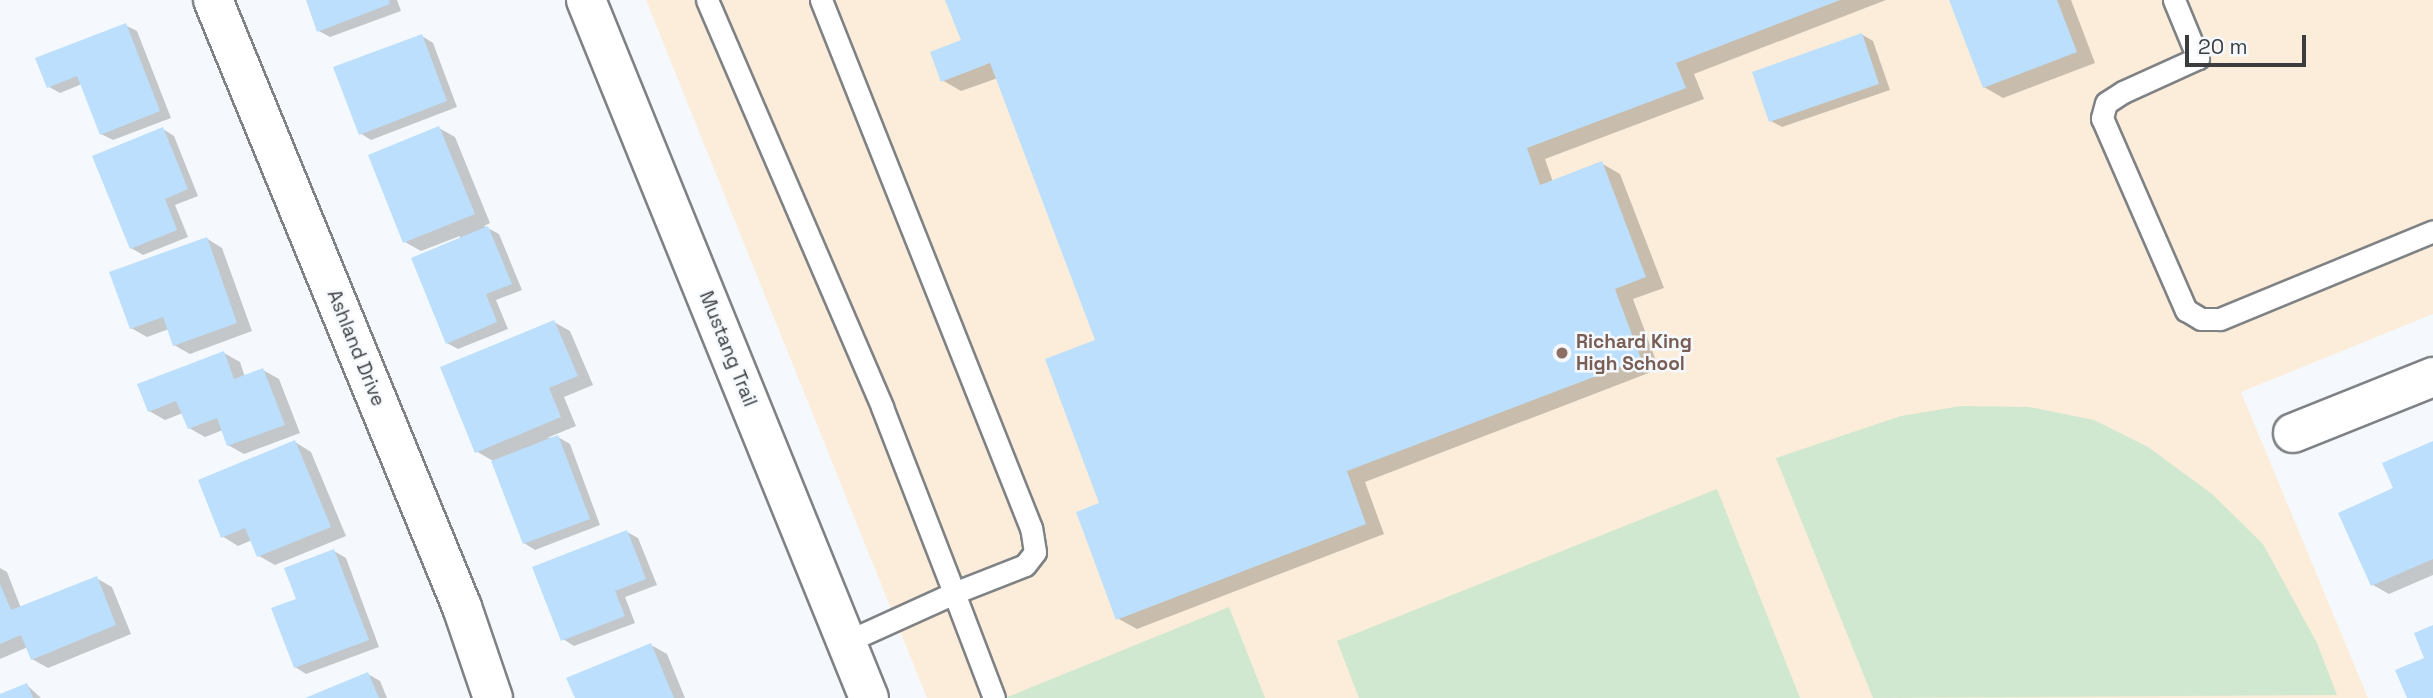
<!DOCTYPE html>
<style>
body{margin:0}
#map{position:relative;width:2433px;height:698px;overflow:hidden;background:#f5f9fd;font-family:"Space Grotesk",sans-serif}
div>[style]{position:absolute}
.education>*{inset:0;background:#fbedd9}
.green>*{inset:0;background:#d0e8d0}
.shadow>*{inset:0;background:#0003}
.building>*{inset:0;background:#bbdffc}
.roads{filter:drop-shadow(2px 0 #7f8285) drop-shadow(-2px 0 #7f8285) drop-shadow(0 2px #7f8285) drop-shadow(0 -2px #7f8285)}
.lane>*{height:21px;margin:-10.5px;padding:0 10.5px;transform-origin:10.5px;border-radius:10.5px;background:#fff}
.street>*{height:38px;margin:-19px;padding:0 19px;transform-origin:19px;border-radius:19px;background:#fff}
.dots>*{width:19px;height:19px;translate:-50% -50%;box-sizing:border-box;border:4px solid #f5f9fd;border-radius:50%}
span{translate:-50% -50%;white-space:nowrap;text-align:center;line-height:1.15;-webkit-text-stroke:5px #f5f9fd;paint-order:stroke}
.education-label{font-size:19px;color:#785e54;font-weight:700}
.left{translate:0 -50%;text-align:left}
.street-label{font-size:19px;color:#3b3c3e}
.scale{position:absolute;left:2185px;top:35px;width:121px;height:32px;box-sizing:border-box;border:4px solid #3b3c3e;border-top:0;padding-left:9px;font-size:21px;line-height:24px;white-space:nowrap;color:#3b3c3e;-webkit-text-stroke:5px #f5f9fd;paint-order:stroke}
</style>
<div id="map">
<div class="education">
<div style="clip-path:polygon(646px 0,2433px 0,2433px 314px,2241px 392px,2368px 698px,927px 698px)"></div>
</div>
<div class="green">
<div style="clip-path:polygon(1961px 406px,2029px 407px,2094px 420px,2148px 447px,2212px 494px,2263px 544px,2317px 643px,2337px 695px,1873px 698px,1776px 458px,1901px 416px)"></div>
<div style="clip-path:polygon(1717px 489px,1800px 698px,1359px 698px,1337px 641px)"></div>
<div style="clip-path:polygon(1229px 607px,1265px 698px,1005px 698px)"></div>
</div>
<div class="shadow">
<div style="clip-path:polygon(308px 0,397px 0,401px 11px,330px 37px,319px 31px)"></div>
<div style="clip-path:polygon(947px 0,1886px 0,1694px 74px,1704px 99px,1545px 159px,1553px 182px,1601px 163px,1620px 174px,1664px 288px,1633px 299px,1659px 369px,1365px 482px,1384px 534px,1137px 629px,1117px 618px,1101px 504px,1098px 341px,998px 78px,961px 91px,942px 80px,963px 41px)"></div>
<div style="clip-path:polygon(1951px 0,2071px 0,2095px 63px,2003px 98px,1984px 87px)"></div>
<div style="clip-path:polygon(125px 25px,137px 31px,171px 118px,113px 140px,101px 134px,82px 84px,60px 93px,49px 87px)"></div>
<div style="clip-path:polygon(1861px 34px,1873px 41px,1890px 90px,1782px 127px,1771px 121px)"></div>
<div style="clip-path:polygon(422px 36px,433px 43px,457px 107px,371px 140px,360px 133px)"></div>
<div style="clip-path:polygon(439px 128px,455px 137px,490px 223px,484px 226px,499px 234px,522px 290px,496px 300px,508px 329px,458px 349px,447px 343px,460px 236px,421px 251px,405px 242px)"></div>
<div style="clip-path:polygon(163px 129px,174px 136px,198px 196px,175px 205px,188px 237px,143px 255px,131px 248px)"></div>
<div style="clip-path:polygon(206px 238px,222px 248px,252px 331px,190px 354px,174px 345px,169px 329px,147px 337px,131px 328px)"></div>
<div style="clip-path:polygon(554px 322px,570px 331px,593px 385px,564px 397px,576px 426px,547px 438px,558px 437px,570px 444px,600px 525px,535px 550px,524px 543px,493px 461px,476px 451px)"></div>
<div style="clip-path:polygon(224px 353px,240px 362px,245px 377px,263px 370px,279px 379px,300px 433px,244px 454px,228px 445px,223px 430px,205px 437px,189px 428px,183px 413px,165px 420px,149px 411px)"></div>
<div style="clip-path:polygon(295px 442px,311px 452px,346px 536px,275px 565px,259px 556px,252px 540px,238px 546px,222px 536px)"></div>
<div style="clip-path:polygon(2433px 443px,2433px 575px,2389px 594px,2373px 585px,2396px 489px)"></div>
<div style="clip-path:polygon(627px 532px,638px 538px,657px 585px,625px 597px,635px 623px,574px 646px,563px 639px)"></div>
<div style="clip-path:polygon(334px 551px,346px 558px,379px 647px,306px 674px,295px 667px,298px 600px)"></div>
<div style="clip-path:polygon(0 568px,7px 572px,21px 608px,96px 578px,112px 587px,131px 634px,48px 668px,32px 659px,28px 647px,0 659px)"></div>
<div style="clip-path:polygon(651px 645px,667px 654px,685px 698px,576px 698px)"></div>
<div style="clip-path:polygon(368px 674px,380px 681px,387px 698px,310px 698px)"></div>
<div style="clip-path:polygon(27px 685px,41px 698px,0 698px,0 696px)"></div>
</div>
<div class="building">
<div style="clip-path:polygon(306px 0,389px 0,390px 4px,317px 32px)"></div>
<div style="clip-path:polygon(945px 0,1840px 0,1676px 63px,1686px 88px,1527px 148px,1540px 185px,1602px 161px,1646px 277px,1615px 289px,1641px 359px,1347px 471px,1366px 524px,1116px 620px,1076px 512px,1099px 503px,1045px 359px,1095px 340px,990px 63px,941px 82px,930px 52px,961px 40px)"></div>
<div style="clip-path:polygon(1949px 0,2057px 0,2077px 52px,1983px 88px)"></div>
<div style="clip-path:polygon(126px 23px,160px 111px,100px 135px,77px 76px,47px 88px,35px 58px)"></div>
<div style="clip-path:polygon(1862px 33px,1879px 84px,1769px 122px,1752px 72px)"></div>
<div style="clip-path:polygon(422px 34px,447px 101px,359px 135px,333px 67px)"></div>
<div style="clip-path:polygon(439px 126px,475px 214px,403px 243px,368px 155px)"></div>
<div style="clip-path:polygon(163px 127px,188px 189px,165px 199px,177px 230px,130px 249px,92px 156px)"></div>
<div style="clip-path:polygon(488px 226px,512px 284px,486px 294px,497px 322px,446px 344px,411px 258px)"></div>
<div style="clip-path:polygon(207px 237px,237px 323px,173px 346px,163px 317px,130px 329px,109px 272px)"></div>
<div style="clip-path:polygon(554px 320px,578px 376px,549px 388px,561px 417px,475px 453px,440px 367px)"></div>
<div style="clip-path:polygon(224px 351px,234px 379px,263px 368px,285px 425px,227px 446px,217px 418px,188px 429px,176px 401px,148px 412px,137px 384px)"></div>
<div style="clip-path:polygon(558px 435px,590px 519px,523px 544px,491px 461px)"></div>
<div style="clip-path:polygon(295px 440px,331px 527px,257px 557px,245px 528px,221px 538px,198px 480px)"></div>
<div style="clip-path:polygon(2433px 441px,2433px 559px,2371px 586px,2338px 513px,2393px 488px,2382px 463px)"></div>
<div style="clip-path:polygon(627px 530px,646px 579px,615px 591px,625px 616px,561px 641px,532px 567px)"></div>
<div style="clip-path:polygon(334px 549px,369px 640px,294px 668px,271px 608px,296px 599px,284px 568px)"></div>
<div style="clip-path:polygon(97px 576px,116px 625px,31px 660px,21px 635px,0 644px,0 584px,11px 610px)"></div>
<div style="clip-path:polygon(2433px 625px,2433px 698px,2407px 698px,2395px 670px,2424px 658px,2414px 633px)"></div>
<div style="clip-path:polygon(651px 643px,674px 698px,575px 698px,566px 678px)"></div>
<div style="clip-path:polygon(368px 672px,379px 698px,305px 698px)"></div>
<div style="clip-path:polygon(27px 683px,33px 698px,0 698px,0 694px)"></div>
</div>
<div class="roads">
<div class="lane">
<div style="left:707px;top:0;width:443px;rotate:66.7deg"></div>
<div style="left:882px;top:407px;width:199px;rotate:68.8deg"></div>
<div style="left:954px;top:593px;width:76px;rotate:-21.5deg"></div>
<div style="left:1025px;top:565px;width:16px;rotate:-52deg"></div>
<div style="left:1035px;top:552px;width:24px;rotate:-99deg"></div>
<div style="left:1031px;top:528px;width:568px;rotate:-111.69deg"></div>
<div style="left:2174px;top:0;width:63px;rotate:67.5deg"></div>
<div style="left:2198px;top:58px;width:82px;rotate:155.6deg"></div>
<div style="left:2123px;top:92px;width:20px;rotate:147deg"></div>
<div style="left:2106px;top:103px;width:16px;rotate:105deg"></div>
<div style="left:2102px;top:118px;width:210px;rotate:66.4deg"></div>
<div style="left:2186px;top:310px;width:17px;rotate:31deg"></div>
<div style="left:2201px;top:319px;width:19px"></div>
<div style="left:2220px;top:319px;width:230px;rotate:-22.4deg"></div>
<div style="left:846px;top:642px;width:119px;rotate:-24.4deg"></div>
<div style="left:954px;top:593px;width:112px;rotate:69.1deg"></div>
</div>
<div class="street">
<div style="left:213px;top:0;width:656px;rotate:67.7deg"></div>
<div style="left:462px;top:607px;width:96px;rotate:71.2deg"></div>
<div style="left:586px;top:0;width:753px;rotate:67.93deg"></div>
<div style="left:2293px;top:433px;width:151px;rotate:-21.8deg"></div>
</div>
</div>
<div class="dots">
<div style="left:1562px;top:353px;background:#8d6e63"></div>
</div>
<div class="education-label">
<span class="left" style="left:1576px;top:353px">Richard King<br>High School</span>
</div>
<div class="street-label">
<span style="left:356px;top:348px;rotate:68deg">Ashland Drive</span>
<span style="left:728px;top:349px;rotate:68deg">Mustang Trail</span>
</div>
<div class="scale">20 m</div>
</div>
